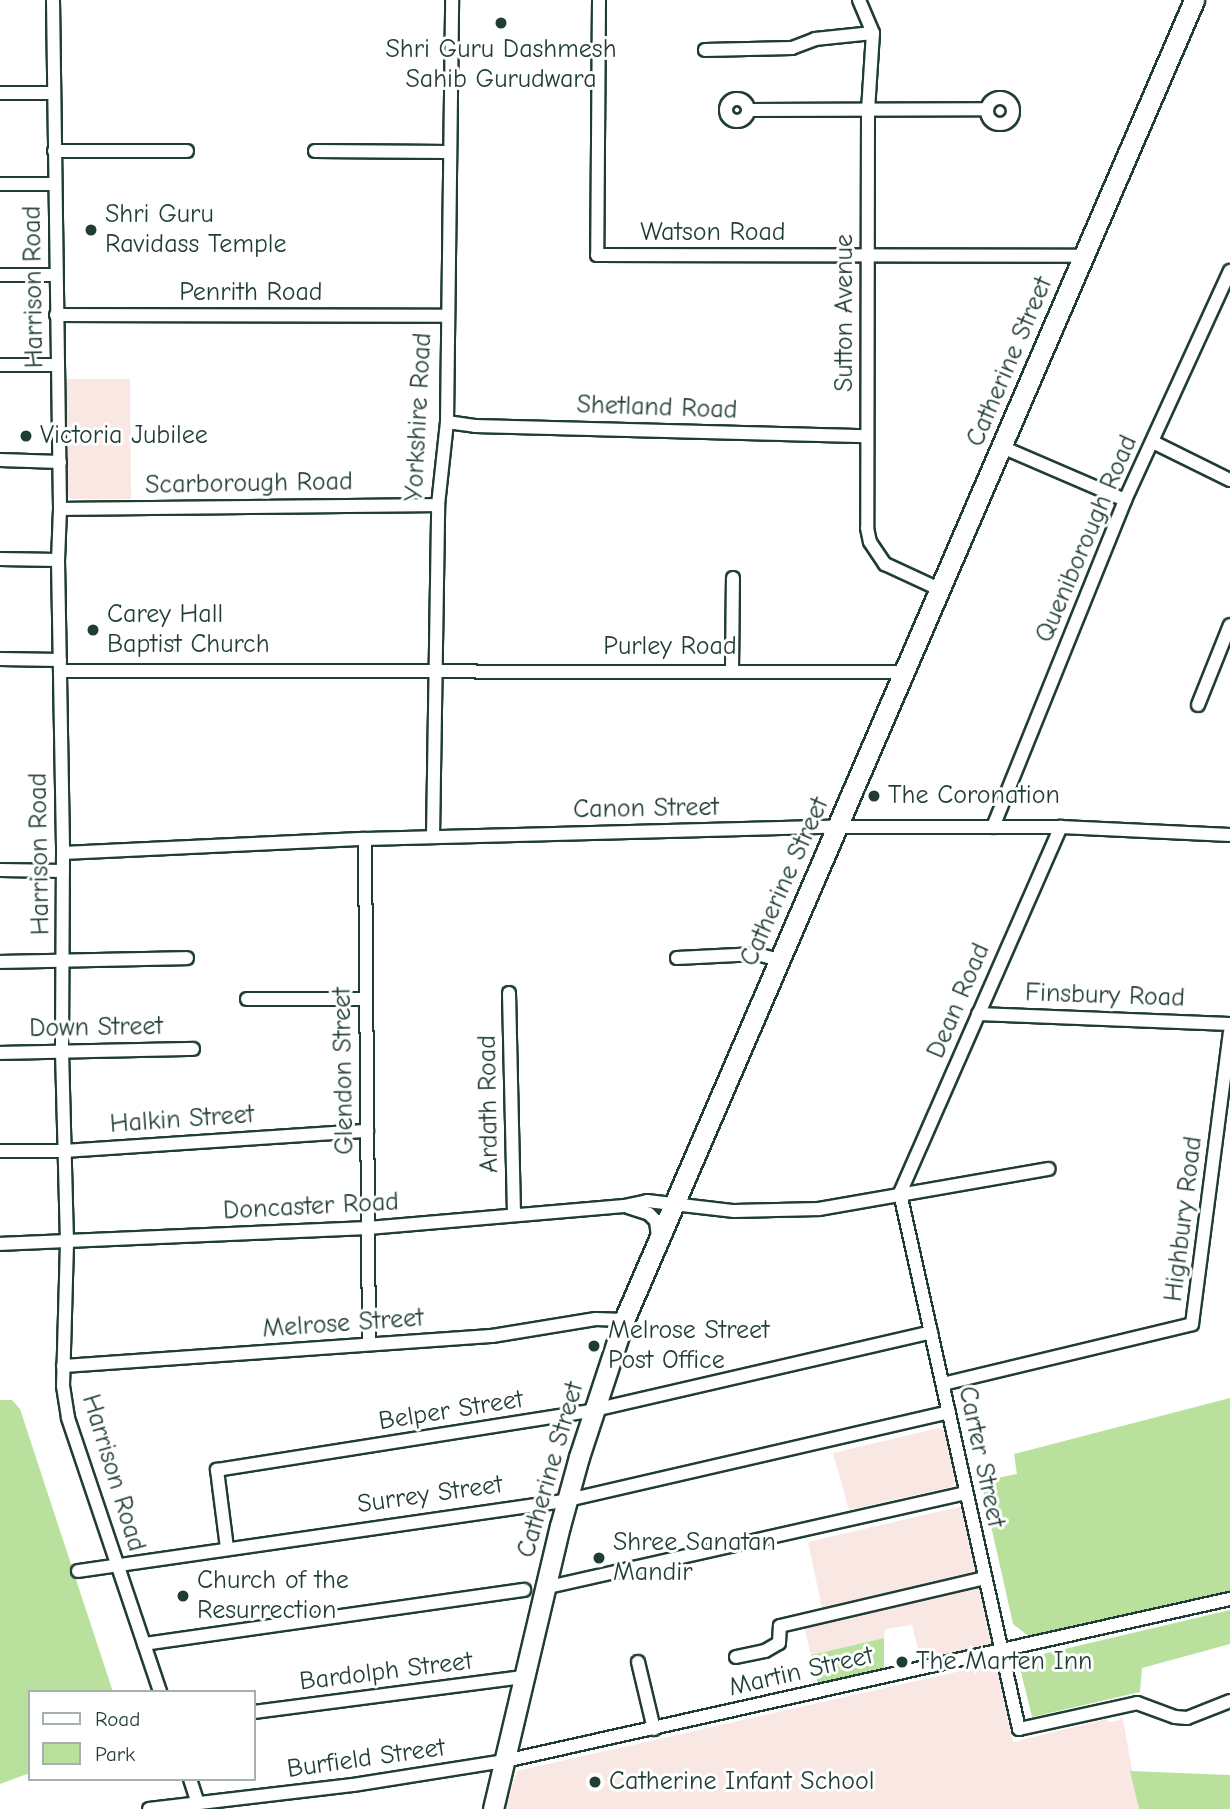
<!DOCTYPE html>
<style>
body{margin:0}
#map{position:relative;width:1230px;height:1809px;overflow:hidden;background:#fff;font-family:"Comic Neue",sans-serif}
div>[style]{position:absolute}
.built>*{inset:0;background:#f8e7e3}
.green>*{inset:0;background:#b9e19d}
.roads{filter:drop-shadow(2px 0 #1f3d34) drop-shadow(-2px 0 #1f3d34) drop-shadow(0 2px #1f3d34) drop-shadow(0 -2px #1f3d34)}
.street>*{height:12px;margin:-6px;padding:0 6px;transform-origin:6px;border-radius:6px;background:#fff}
.street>.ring{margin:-6px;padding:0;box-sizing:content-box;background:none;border:12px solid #fff;border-radius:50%}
.secondary>*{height:19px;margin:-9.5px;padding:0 9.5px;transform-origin:9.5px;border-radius:9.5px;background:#fff}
.dots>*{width:19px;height:19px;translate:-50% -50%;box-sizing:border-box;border:4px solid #fff;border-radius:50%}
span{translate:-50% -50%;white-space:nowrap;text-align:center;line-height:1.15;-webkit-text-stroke:6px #fff;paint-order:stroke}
.poi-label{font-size:26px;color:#1f3d34}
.left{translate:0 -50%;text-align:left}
.street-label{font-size:26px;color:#1f3d34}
.legend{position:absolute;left:28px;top:1690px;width:228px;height:91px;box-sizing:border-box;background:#fff;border:2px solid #a5b1ae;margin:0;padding:9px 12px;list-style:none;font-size:21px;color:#1f3d34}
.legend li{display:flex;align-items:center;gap:14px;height:35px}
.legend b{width:35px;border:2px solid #a5b1ae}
</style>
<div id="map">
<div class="built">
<div style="clip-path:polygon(65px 379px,130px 379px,131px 499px,72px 499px,67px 496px)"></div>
<div style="clip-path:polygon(939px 1428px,947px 1432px,954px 1458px,957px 1480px,951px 1487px,849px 1510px,833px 1453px)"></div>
<div style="clip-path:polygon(963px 1506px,980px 1577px,823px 1613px,808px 1542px)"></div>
<div style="clip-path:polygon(982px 1581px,998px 1646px,922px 1665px,912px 1625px,885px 1629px,884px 1638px,811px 1655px,803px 1622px)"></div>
<div style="clip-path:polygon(996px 1663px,1013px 1742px,1107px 1719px,1109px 1722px,1120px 1720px,1122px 1714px,1139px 1809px,505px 1809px,517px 1771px)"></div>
</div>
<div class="green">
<div style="clip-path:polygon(1230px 1398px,1230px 1591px,1031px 1638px,1013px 1624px,981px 1481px,1017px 1474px,1014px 1454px)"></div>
<div style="clip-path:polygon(0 1400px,12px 1400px,20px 1409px,113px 1692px,30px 1692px,30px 1773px,0 1784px)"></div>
<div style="clip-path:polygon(1230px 1610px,1230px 1644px,1142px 1668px,1140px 1692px,1032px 1717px,1018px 1660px)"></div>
<div style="clip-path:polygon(884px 1638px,884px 1675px,819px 1689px,811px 1655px)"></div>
<div style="clip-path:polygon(1130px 1771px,1230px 1775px,1230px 1809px,1139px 1809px)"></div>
</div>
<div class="roads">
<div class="street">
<div style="left:53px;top:0;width:509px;rotate:89.21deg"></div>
<div style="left:60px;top:509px;width:51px;rotate:92.2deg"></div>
<div style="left:58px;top:560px;width:293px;rotate:89deg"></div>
<div style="left:63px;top:853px;width:198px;rotate:90.3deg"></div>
<div style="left:62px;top:1051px;width:192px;rotate:88.5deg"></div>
<div style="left:67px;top:1243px;width:143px;rotate:91.6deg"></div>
<div style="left:63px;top:1386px;width:32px;rotate:81deg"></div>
<div style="left:68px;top:1418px;width:289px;rotate:71.4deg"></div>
<div style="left:599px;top:0;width:255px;rotate:90.4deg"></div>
<div style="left:597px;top:255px;width:486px;rotate:0.1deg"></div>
<div style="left:859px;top:0;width:36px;rotate:67deg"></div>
<div style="left:873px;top:33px;width:78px;rotate:93.7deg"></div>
<div style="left:868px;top:111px;width:417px;rotate:90.1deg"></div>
<div style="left:867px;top:528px;width:14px;rotate:78deg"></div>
<div style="left:870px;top:542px;width:27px;rotate:56deg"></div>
<div style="left:885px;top:564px;width:60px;rotate:24.8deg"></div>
<div style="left:705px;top:50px;width:87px;rotate:-1.3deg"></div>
<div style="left:792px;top:48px;width:25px;rotate:-21deg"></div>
<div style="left:815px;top:39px;width:58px;rotate:-5.9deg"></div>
<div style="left:0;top:93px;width:54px"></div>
<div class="ring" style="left:987px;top:98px;width:14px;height:14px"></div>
<div class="ring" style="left:726px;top:99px;width:10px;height:10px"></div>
<div style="left:748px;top:110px;width:239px;rotate:-0.2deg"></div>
<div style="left:54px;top:151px;width:133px"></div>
<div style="left:315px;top:151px;width:133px;rotate:0.4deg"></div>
<div style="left:0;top:184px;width:55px"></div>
<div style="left:0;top:275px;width:56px"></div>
<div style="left:56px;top:315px;width:391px;rotate:0.1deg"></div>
<div style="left:0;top:365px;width:57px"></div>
<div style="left:447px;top:422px;width:28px;rotate:8deg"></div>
<div style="left:475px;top:426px;width:392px;rotate:1.5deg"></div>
<div style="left:1153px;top:442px;width:86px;rotate:26.3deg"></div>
<div style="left:1002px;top:447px;width:134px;rotate:23.3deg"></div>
<div style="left:0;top:460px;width:60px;rotate:1.9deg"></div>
<div style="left:60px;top:509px;width:378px;rotate:-0.6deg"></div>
<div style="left:0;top:559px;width:58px;rotate:1deg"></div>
<div style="left:0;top:659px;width:60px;rotate:1deg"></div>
<div style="left:732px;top:670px;width:92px;rotate:-89.4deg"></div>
<div style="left:60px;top:671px;width:843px;rotate:0.07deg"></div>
<div style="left:1198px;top:705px;width:86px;rotate:-68.2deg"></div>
<div style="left:993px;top:827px;width:353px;rotate:-68deg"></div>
<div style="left:1125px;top:500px;width:252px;rotate:-65.4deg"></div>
<div style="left:433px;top:837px;width:332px;rotate:-89.1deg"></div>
<div style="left:438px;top:505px;width:83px;rotate:-83.8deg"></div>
<div style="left:447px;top:422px;width:422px;rotate:-89.3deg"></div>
<div style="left:365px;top:839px;width:505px;rotate:89.55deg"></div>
<div style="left:63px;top:853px;width:302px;rotate:-2.7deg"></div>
<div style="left:365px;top:839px;width:473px;rotate:-1.5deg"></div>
<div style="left:838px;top:827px;width:223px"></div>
<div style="left:1061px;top:827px;width:169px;rotate:2.7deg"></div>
<div style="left:0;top:870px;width:63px;rotate:0.9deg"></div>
<div style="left:677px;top:958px;width:80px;rotate:-2.9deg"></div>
<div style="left:757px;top:954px;width:23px;rotate:15deg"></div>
<div style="left:0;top:962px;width:187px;rotate:-1.2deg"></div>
<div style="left:509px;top:993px;width:222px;rotate:88.7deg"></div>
<div style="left:247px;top:999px;width:118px"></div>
<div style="left:978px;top:1014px;width:252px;rotate:2.3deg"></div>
<div style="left:0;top:1053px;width:193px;rotate:-1.2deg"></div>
<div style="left:0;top:1151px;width:64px"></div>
<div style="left:64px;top:1151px;width:304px;rotate:-3.8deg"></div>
<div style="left:900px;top:1193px;width:549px;rotate:77.48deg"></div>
<div style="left:1019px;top:1729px;width:121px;rotate:-12.4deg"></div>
<div style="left:1137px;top:1703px;width:40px;rotate:20.2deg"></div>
<div style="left:1175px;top:1717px;width:12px;rotate:5deg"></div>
<div style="left:1187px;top:1718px;width:46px;rotate:-21.6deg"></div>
<div style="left:900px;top:1193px;width:400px;rotate:-66.3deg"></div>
<div style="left:628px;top:1207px;width:22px;rotate:18deg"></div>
<div style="left:649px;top:1214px;width:10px;rotate:45deg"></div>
<div style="left:656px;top:1221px;width:16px;rotate:83deg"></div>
<div style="left:0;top:1244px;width:368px;rotate:-2.5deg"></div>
<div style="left:368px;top:1228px;width:257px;rotate:-4.9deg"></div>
<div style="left:624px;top:1206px;width:24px;rotate:-12deg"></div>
<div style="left:647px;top:1201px;width:88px;rotate:6.6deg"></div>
<div style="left:734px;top:1211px;width:85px;rotate:-1.3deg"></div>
<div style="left:819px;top:1209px;width:233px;rotate:-9.9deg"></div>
<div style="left:63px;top:1366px;width:430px;rotate:-4deg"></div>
<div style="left:492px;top:1336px;width:105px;rotate:-9.3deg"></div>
<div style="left:596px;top:1319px;width:28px;rotate:2deg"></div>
<div style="left:943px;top:1384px;width:256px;rotate:-13.5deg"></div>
<div style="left:1192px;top:1324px;width:294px;rotate:-82.6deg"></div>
<div style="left:227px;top:1548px;width:79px;rotate:-97.3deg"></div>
<div style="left:217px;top:1470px;width:382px;rotate:-9deg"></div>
<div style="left:594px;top:1410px;width:346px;rotate:-13deg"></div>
<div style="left:78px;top:1571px;width:495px;rotate:-8.2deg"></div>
<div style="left:568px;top:1500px;width:391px;rotate:-13deg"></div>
<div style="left:544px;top:1588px;width:433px;rotate:-12.7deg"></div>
<div style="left:144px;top:1644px;width:384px;rotate:-8.1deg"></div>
<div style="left:736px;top:1657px;width:30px;rotate:-12deg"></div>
<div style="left:765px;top:1651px;width:16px;rotate:-30deg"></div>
<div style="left:779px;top:1643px;width:17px;rotate:-87deg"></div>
<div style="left:780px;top:1626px;width:210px;rotate:-13.2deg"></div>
<div style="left:638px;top:1662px;width:69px;rotate:76.6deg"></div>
<div style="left:254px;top:1712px;width:273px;rotate:-7.4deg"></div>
<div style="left:190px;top:1779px;width:25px;rotate:72deg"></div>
<div style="left:149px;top:1809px;width:205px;rotate:-6.7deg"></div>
<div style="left:353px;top:1785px;width:154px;rotate:-9deg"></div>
<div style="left:505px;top:1761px;width:743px;rotate:-12.6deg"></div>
</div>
<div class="secondary">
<div style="left:493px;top:1809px;width:291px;rotate:-76.7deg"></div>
<div style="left:560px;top:1526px;width:72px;rotate:-74.6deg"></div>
<div style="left:579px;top:1457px;width:144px;rotate:-71.8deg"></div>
<div style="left:624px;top:1320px;width:1438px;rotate:-66.64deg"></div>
</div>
</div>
<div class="dots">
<div style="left:501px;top:23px;background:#1f3d34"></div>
<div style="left:91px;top:230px;background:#1f3d34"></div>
<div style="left:26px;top:436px;background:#1f3d34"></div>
<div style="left:93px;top:630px;background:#1f3d34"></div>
<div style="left:874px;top:796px;background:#1f3d34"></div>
<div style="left:594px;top:1346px;background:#1f3d34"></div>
<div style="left:599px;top:1558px;background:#1f3d34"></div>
<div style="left:183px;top:1596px;background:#1f3d34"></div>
<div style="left:902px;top:1662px;background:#1f3d34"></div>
<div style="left:595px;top:1782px;background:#1f3d34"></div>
</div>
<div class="poi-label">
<span style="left:501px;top:65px">Shri Guru Dashmesh<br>Sahib Gurudwara</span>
<span class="left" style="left:105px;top:230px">Shri Guru<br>Ravidass Temple</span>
<span class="left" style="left:40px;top:436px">Victoria Jubilee</span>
<span class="left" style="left:107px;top:630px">Carey Hall<br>Baptist Church</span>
<span class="left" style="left:888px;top:796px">The Coronation</span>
<span class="left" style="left:608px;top:1346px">Melrose Street<br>Post Office</span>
<span class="left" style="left:613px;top:1558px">Shree Sanatan<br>Mandir</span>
<span class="left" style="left:197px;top:1596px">Church of the<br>Resurrection</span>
<span class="left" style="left:916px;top:1662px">The Marten Inn</span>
<span class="left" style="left:609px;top:1782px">Catherine Infant School</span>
</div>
<div class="street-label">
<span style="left:713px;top:233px">Watson Road</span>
<span style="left:34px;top:287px;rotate:-91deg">Harrison Road</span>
<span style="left:251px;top:293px">Penrith Road</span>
<span style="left:845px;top:313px;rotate:-90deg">Sutton Avenue</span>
<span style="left:1010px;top:362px;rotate:-67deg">Catherine Street</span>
<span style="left:657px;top:408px;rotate:2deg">Shetland Road</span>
<span style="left:419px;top:417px;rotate:-87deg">Yorkshire Road</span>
<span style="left:249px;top:484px;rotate:-1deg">Scarborough Road</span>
<span style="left:1087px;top:539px;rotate:-67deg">Queniborough Road</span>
<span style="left:670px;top:647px">Purley Road</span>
<span style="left:646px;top:809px;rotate:-1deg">Canon Street</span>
<span style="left:40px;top:854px;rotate:-91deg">Harrison Road</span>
<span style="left:785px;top:882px;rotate:-66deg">Catherine Street</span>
<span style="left:1105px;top:996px;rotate:2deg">Finsbury Road</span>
<span style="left:959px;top:1001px;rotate:-67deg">Dean Road</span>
<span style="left:96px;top:1028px;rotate:-1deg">Down Street</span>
<span style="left:344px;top:1071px;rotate:-91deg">Glendon Street</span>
<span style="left:489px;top:1104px;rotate:-91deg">Ardath Road</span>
<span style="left:182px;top:1120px;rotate:-4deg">Halkin Street</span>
<span style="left:311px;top:1207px;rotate:-3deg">Doncaster Road</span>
<span style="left:1184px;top:1219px;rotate:-83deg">Highbury Road</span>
<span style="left:343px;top:1324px;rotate:-4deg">Melrose Street</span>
<span style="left:451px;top:1411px;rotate:-9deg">Belper Street</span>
<span style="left:981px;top:1457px;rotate:78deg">Carter Street</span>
<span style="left:551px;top:1470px;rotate:-74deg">Catherine Street</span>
<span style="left:113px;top:1473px;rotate:73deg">Harrison Road</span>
<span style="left:430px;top:1495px;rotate:-8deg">Surrey Street</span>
<span style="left:386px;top:1672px;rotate:-7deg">Bardolph Street</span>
<span style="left:801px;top:1672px;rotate:-13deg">Martin Street</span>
<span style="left:366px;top:1759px;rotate:-8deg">Burfield Street</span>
</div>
<ul class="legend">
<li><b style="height:9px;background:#fff"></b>Road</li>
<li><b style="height:19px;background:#b9e19d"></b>Park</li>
</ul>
</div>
